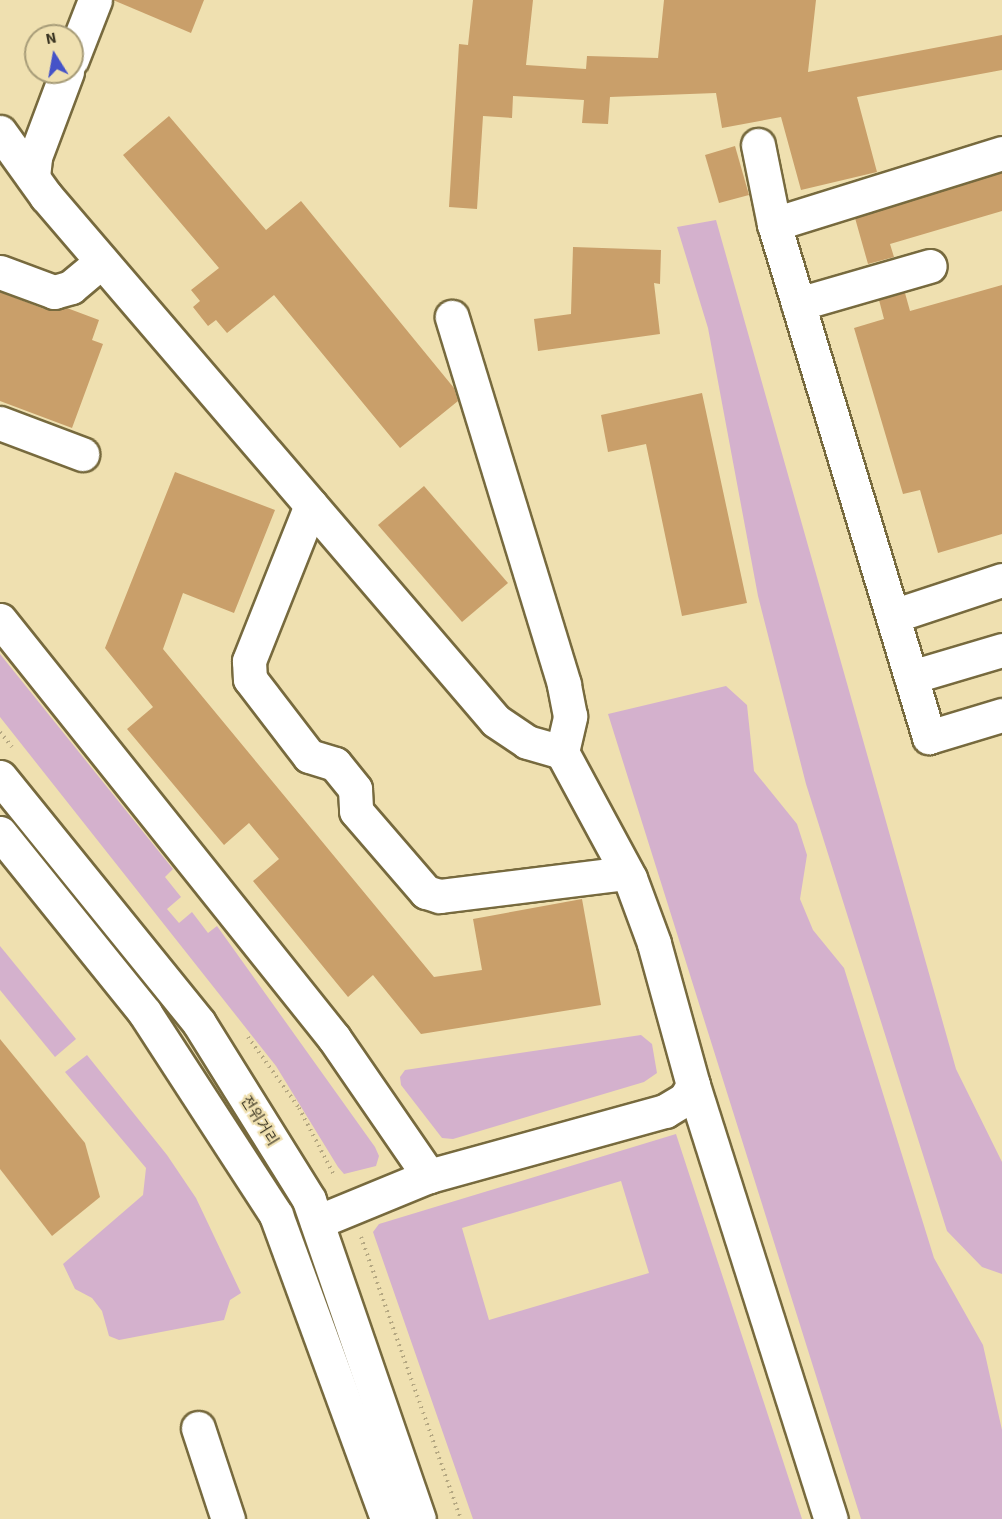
<!DOCTYPE html>
<meta charset="utf-8">
<style>
body{margin:0}
#map{position:relative;width:1002px;height:1519px;overflow:hidden;background:#efe0b0;font-family:"Source Sans 3","Noto Sans KR",sans-serif}
div>[style]{position:absolute}
.green>*{inset:0;background:#d4b1cd}
.building>*{inset:0;background:#c99f6a}
.path>*{height:4px;margin-top:-2px;transform-origin:0;background:repeating-linear-gradient(90deg,#b5a882 0 1.5px,transparent 0 6px)}
.roads{filter:drop-shadow(2px 0 #776a3e) drop-shadow(-2px 0 #776a3e) drop-shadow(0 2px #776a3e) drop-shadow(0 -2px #776a3e)}
.minor>*{height:33px;margin:-16.5px;padding:0 16.5px;transform-origin:16.5px;border-radius:16.5px;background:#fff}
.major>*{height:33px;margin:-16.5px;padding:0 16.5px;transform-origin:16.5px;border-radius:16.5px;background:#fff}
span{translate:-50% -50%;white-space:nowrap;text-align:center;line-height:1.15;-webkit-text-stroke:4.5px #efe0b0;paint-order:stroke}
.street-label{font-size:15px;color:#3c3623}
.north{position:absolute;left:24px;top:24px;width:60px;height:60px;box-sizing:border-box;background:#efe0b0;border:2px solid #a79c78;border-radius:50%;rotate:349deg;font-size:16px;font-weight:700;line-height:24px;text-align:center;color:#3c3623}
.north::after{content:'';display:block;margin:auto;width:21px;height:27px;background:#4553c8;clip-path:polygon(50% 0,100% 100%,50% 72%,0 100%)}
</style>
<div id="map">
<div class="green">
<div style="clip-path:polygon(716px 220px,956px 1069px,1002px 1162px,1002px 1274px,982px 1267px,947px 1231px,806px 784px,758px 596px,708px 328px,677px 227px)"></div>
<div style="clip-path:polygon(0 654px,173px 869px,165px 877px,181px 897px,167px 909px,179px 923px,192px 912px,208px 933px,217px 926px,375px 1147px,379px 1156px,376px 1166px,344px 1174px,338px 1167px,276px 1066px,0 717px)"></div>
<div style="clip-path:polygon(726px 686px,747px 705px,754px 771px,797px 824px,807px 855px,800px 899px,813px 930px,844px 968px,934px 1258px,983px 1345px,1002px 1430px,1002px 1519px,861px 1519px,608px 714px)"></div>
<div style="clip-path:polygon(0 946px,76px 1039px,55px 1057px,0 990px)"></div>
<div style="clip-path:polygon(641px 1035px,652px 1044px,657px 1073px,644px 1082px,453px 1139px,442px 1138px,401px 1085px,400px 1077px,405px 1070px)"></div>
<div style="clip-path:polygon(87px 1055px,167px 1155px,196px 1198px,241px 1293px,230px 1300px,224px 1320px,119px 1340px,109px 1336px,102px 1311px,92px 1298px,75px 1289px,63px 1264px,143px 1195px,146px 1168px,65px 1072px)"></div>
<div style="clip-path:polygon(evenodd,676px 1134px,802px 1519px,473px 1519px,373px 1232px,379px 1224px,676px 1134px,621px 1181px,649px 1273px,489px 1320px,462px 1228px,621px 1181px)"></div>
</div>
<div class="building">
<div style="clip-path:polygon(113px 0,204px 0,191px 33px)"></div>
<div style="clip-path:polygon(473px 0,533px 0,526px 65px,586px 69px,587px 56px,658px 58px,664px 0,816px 0,808px 72px,1002px 35px,1002px 70px,857px 97px,877px 172px,801px 190px,781px 117px,722px 128px,716px 93px,610px 97px,608px 124px,582px 123px,584px 100px,513px 96px,512px 118px,483px 116px,477px 209px,449px 207px,459px 44px,468px 45px)"></div>
<div style="clip-path:polygon(169px 116px,266px 230px,301px 201px,454px 388px,458px 401px,400px 448px,274px 295px,227px 333px,216px 320px,208px 326px,193px 307px,200px 301px,191px 290px,219px 268px,123px 155px)"></div>
<div style="clip-path:polygon(735px 146px,749px 195px,719px 203px,705px 155px)"></div>
<div style="clip-path:polygon(1002px 173px,1002px 211px,890px 244px,894px 257px,868px 264px,855px 218px)"></div>
<div style="clip-path:polygon(573px 247px,661px 250px,660px 284px,654px 283px,660px 334px,538px 351px,534px 319px,571px 314px)"></div>
<div style="clip-path:polygon(1002px 285px,1002px 534px,938px 553px,920px 490px,903px 494px,854px 328px,884px 319px,879px 300px,905px 293px,910px 311px)"></div>
<div style="clip-path:polygon(0 292px,47px 310px,67px 308px,99px 320px,92px 340px,103px 344px,72px 428px,0 401px)"></div>
<div style="clip-path:polygon(702px 393px,747px 603px,682px 616px,646px 444px,608px 452px,601px 415px)"></div>
<div style="clip-path:polygon(175px 472px,275px 510px,234px 613px,183px 593px,163px 649px,434px 977px,482px 970px,473px 919px,582px 899px,601px 1005px,421px 1034px,373px 975px,348px 997px,253px 881px,279px 859px,249px 823px,224px 845px,127px 729px,153px 707px,105px 648px)"></div>
<div style="clip-path:polygon(424px 486px,508px 583px,462px 622px,378px 525px)"></div>
<div style="clip-path:polygon(0 1039px,85px 1143px,100px 1197px,52px 1236px,0 1169px)"></div>
</div>
<div class="path">
<div style="left:0;top:732px;width:19px;rotate:51deg"></div>
<div style="left:248px;top:1037px;width:87px;rotate:54.3deg"></div>
<div style="left:299px;top:1108px;width:76px;rotate:62.4deg"></div>
<div style="left:361px;top:1237px;width:299px;rotate:70.5deg"></div>
</div>
<div class="roads">
<div class="minor">
<div style="left:72px;top:59px;width:63px;rotate:-68.7deg"></div>
<div style="left:0;top:132px;width:79px;rotate:54.3deg"></div>
<div style="left:46px;top:196px;width:691px;rotate:49.4deg"></div>
<div style="left:496px;top:721px;width:37px;rotate:34deg"></div>
<div style="left:527px;top:742px;width:36px;rotate:16deg"></div>
<div style="left:758px;top:145px;width:81px;rotate:78.6deg"></div>
<div style="left:774px;top:224px;width:536px;rotate:73.19deg"></div>
<div style="left:929px;top:737px;width:76px;rotate:-16.8deg"></div>
<div style="left:33px;top:177px;width:20px;rotate:-84deg"></div>
<div style="left:35px;top:157px;width:91px;rotate:-69.4deg"></div>
<div style="left:774px;top:224px;width:239px;rotate:-17.3deg"></div>
<div style="left:0;top:272px;width:58px;rotate:20.3deg"></div>
<div style="left:54px;top:292px;width:18px;rotate:-16deg"></div>
<div style="left:71px;top:287px;width:40px;rotate:-40deg"></div>
<div style="left:798px;top:304px;width:137px;rotate:-16.1deg"></div>
<div style="left:0;top:423px;width:88px;rotate:20.7deg"></div>
<div style="left:311px;top:505px;width:168px;rotate:111.7deg"></div>
<div style="left:249px;top:661px;width:18px;rotate:87deg"></div>
<div style="left:250px;top:679px;width:97px;rotate:52.5deg"></div>
<div style="left:309px;top:756px;width:27px;rotate:17deg"></div>
<div style="left:335px;top:764px;width:32px;rotate:51deg"></div>
<div style="left:355px;top:789px;width:22px;rotate:87deg"></div>
<div style="left:356px;top:811px;width:107px;rotate:49.2deg"></div>
<div style="left:426px;top:892px;width:14px;rotate:17deg"></div>
<div style="left:439px;top:896px;width:189px;rotate:-7deg"></div>
<div style="left:893px;top:616px;width:115px;rotate:-18.3deg"></div>
<div style="left:0;top:620px;width:535px;rotate:51.37deg"></div>
<div style="left:334px;top:1038px;width:168px;rotate:55.5deg"></div>
<div style="left:911px;top:677px;width:95px;rotate:-16.5deg"></div>
<div style="left:693px;top:1085px;width:455px;rotate:72.4deg"></div>
<div style="left:317px;top:1222px;width:121px;rotate:-22.3deg"></div>
<div style="left:429px;top:1176px;width:245px;rotate:-15.4deg"></div>
<div style="left:665px;top:1111px;width:23px;rotate:-31deg"></div>
<div style="left:685px;top:1099px;width:16px;rotate:-60deg"></div>
<div style="left:693px;top:1085px;width:147px;rotate:-105.4deg"></div>
<div style="left:654px;top:943px;width:69px;rotate:-110.3deg"></div>
<div style="left:630px;top:878px;width:143px;rotate:-118.4deg"></div>
<div style="left:562px;top:752px;width:37px;rotate:-77deg"></div>
<div style="left:570px;top:716px;width:33px;rotate:-101deg"></div>
<div style="left:564px;top:684px;width:384px;rotate:-107deg"></div>
<div style="left:198px;top:1428px;width:96px;rotate:71.8deg"></div>
</div>
<div class="major">
<div style="left:0;top:777px;width:316px;rotate:51deg"></div>
<div style="left:199px;top:1023px;width:208px;rotate:58.1deg"></div>
<div style="left:309px;top:1200px;width:337px;rotate:71deg"></div>
<div style="left:0;top:833px;width:231px;rotate:51.1deg"></div>
<div style="left:145px;top:1013px;width:241px;rotate:57deg"></div>
<div style="left:276px;top:1215px;width:324px;rotate:69.9deg"></div>
</div>
</div>
<div class="street-label">
<span style="left:259px;top:1121px;rotate:58deg">전위거리</span>
</div>
<div class="north">N</div>
</div>
